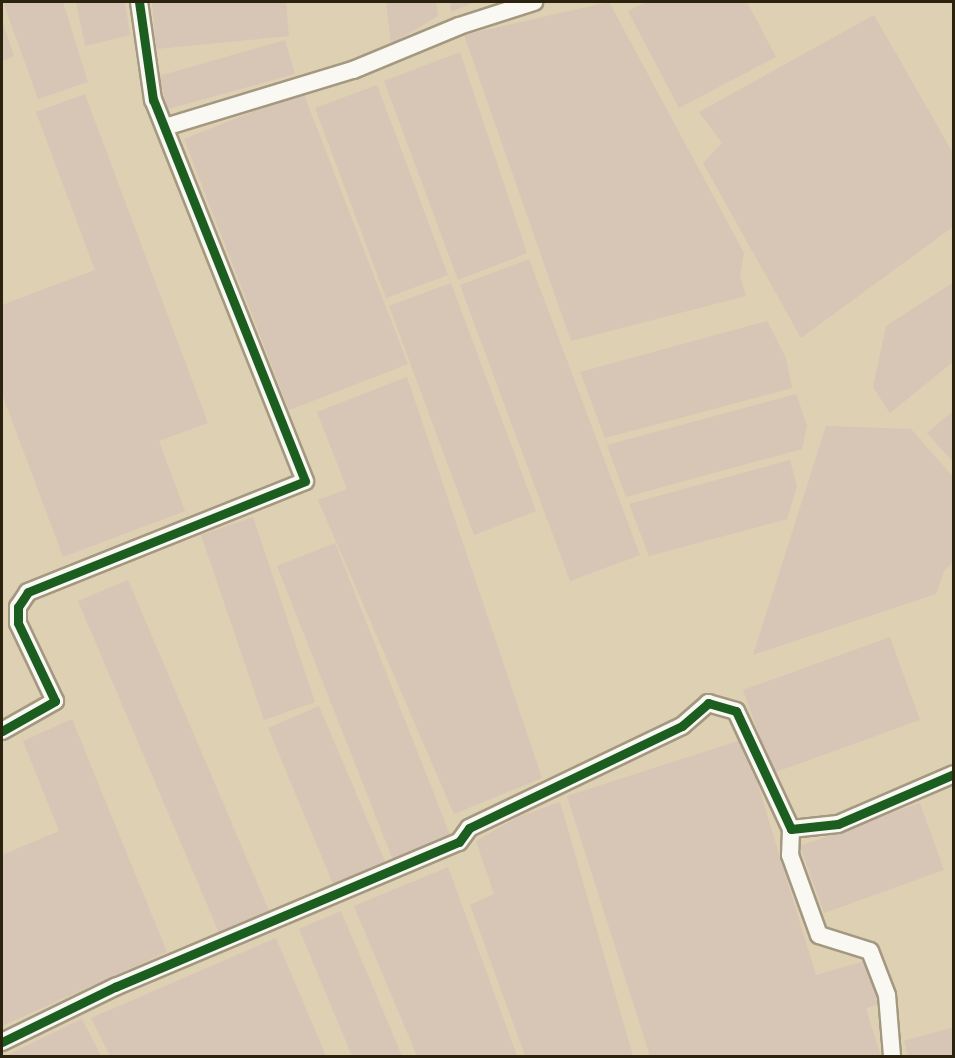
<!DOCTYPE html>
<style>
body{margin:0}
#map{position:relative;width:955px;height:1058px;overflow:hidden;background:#ded0b2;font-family:"Noto Serif",serif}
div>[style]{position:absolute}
.building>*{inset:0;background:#d7c5b6}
.roads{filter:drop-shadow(2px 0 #a39880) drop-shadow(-2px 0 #a39880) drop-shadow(0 2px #a39880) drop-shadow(0 -2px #a39880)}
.minor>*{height:16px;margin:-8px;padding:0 8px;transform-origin:8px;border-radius:8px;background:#faf8f3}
.cycleway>*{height:9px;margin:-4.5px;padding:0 4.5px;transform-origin:4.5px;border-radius:4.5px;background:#1b5e20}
span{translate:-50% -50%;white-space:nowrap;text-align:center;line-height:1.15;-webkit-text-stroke:6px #fef9ef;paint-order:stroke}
.frame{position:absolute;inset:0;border:3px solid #2c230e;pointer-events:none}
</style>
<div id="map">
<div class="building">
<div style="clip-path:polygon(3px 2px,63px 2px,88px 82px,38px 99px)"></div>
<div style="clip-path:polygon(76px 2px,125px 2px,130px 35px,85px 46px)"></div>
<div style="clip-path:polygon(152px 2px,286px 2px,289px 36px,156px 49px)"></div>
<div style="clip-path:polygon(386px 2px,436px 2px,438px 16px,391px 44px)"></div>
<div style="clip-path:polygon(450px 2px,474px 2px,451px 12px)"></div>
<div style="clip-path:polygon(609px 2px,744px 253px,740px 276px,746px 296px,571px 341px,464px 35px)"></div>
<div style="clip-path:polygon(647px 2px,747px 2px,776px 57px,679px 108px,628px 11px)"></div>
<div style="clip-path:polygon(874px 15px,954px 155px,954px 226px,801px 338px,703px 163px,722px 143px,699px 112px)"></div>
<div style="clip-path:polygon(2px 21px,14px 56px,2px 61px)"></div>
<div style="clip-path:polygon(285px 40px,295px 74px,168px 109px,159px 76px)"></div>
<div style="clip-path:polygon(460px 52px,527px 253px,458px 280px,384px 81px)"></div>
<div style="clip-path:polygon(377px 85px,448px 275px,386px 298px,315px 108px)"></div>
<div style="clip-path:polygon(303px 92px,408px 364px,289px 410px,184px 139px)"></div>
<div style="clip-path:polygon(85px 94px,208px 423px,159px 441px,185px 511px,63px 557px,2px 394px,2px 305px,95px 270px,36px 112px)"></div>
<div style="clip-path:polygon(529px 259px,640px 555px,570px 581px,460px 285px)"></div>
<div style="clip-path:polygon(954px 282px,954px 361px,890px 413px,873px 387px,886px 326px)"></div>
<div style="clip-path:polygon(451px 283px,536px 511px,474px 535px,389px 306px)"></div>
<div style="clip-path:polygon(767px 321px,786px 358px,792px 388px,605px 438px,580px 372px)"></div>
<div style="clip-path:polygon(407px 377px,542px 778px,454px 814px,318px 500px,347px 489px,317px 412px)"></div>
<div style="clip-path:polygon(796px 394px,807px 425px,802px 449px,626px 497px,607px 445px)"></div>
<div style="clip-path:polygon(954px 410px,954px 463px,927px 433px)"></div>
<div style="clip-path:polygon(826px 426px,911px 429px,954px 478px,954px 561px,944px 571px,936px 594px,753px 655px)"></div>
<div style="clip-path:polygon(790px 460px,797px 486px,787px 519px,649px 556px,629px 504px)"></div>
<div style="clip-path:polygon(253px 517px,315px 702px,264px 720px,201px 535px)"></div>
<div style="clip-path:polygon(335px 543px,451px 837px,393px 860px,277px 566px)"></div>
<div style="clip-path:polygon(128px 580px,270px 913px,220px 935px,78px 601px)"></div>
<div style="clip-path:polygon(890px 637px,920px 720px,773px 773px,743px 690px)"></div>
<div style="clip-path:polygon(319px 706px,386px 864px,334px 886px,268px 728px)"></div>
<div style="clip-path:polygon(72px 719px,167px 952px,2px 1026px,2px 855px,59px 831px,23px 741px)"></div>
<div style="clip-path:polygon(744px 739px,816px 975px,868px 960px,883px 1001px,866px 1009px,881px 1056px,650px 1056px,567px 796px)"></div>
<div style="clip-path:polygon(560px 802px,633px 1056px,525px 1056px,470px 905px,494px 894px,476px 841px,518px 817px)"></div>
<div style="clip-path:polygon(920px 803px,944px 870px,824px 913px,800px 846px)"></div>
<div style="clip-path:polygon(448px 867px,488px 976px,517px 1056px,417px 1056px,354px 906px)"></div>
<div style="clip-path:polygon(341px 911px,402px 1056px,352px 1056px,299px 929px)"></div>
<div style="clip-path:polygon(276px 938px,326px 1056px,110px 1056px,91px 1018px)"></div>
<div style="clip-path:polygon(82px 1019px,101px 1056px,5px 1056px)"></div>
<div style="clip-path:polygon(954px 1027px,954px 1056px,908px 1056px,904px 1041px)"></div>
</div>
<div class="roads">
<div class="minor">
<div style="left:165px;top:127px;width:196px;rotate:-16.9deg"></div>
<div style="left:353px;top:70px;width:115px;rotate:-22.5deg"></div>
<div style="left:459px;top:26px;width:79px;rotate:-17.7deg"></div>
<div style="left:2px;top:731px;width:61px;rotate:-29.5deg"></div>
<div style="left:55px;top:701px;width:86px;rotate:-115.4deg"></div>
<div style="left:18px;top:623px;width:16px;rotate:-90deg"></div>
<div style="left:18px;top:607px;width:18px;rotate:-56deg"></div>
<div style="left:28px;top:592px;width:298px;rotate:-21.8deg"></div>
<div style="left:305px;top:481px;width:410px;rotate:-111.7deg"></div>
<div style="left:153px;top:100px;width:99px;rotate:-98.1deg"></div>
<div style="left:791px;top:829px;width:26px;rotate:92deg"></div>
<div style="left:790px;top:855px;width:85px;rotate:70.1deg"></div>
<div style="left:819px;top:935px;width:53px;rotate:17.4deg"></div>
<div style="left:870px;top:951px;width:47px;rotate:68.9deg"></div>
<div style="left:887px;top:995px;width:61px;rotate:85.3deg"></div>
<div style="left:2px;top:1042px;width:126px;rotate:-26deg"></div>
<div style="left:115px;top:987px;width:373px;rotate:-22.9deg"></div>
<div style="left:459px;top:842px;width:17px;rotate:-54deg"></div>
<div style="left:469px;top:828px;width:236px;rotate:-25.6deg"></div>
<div style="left:682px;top:726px;width:35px;rotate:-41deg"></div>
<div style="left:708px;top:703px;width:29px;rotate:16deg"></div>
<div style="left:736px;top:711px;width:130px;rotate:65deg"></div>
<div style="left:791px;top:829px;width:47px;rotate:-6.1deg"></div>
<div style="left:838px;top:824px;width:126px;rotate:-23.3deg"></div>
</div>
</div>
<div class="cycleway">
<div style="left:2px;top:731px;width:61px;rotate:-29.5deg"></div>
<div style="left:55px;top:701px;width:86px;rotate:-115.4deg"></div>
<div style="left:18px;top:623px;width:16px;rotate:-90deg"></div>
<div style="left:18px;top:607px;width:18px;rotate:-56deg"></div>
<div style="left:28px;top:592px;width:298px;rotate:-21.8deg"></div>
<div style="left:305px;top:481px;width:410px;rotate:-111.7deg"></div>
<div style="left:153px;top:100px;width:99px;rotate:-98.1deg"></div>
<div style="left:2px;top:1042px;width:126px;rotate:-26deg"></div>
<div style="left:115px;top:987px;width:373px;rotate:-22.9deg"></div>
<div style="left:459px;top:842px;width:17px;rotate:-54deg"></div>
<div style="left:469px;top:828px;width:236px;rotate:-25.6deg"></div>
<div style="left:682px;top:726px;width:35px;rotate:-41deg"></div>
<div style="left:708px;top:703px;width:29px;rotate:16deg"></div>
<div style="left:736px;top:711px;width:130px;rotate:65deg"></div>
<div style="left:791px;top:829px;width:47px;rotate:-6.1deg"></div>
<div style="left:838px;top:824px;width:126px;rotate:-23.3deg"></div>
</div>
<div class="frame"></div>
</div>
